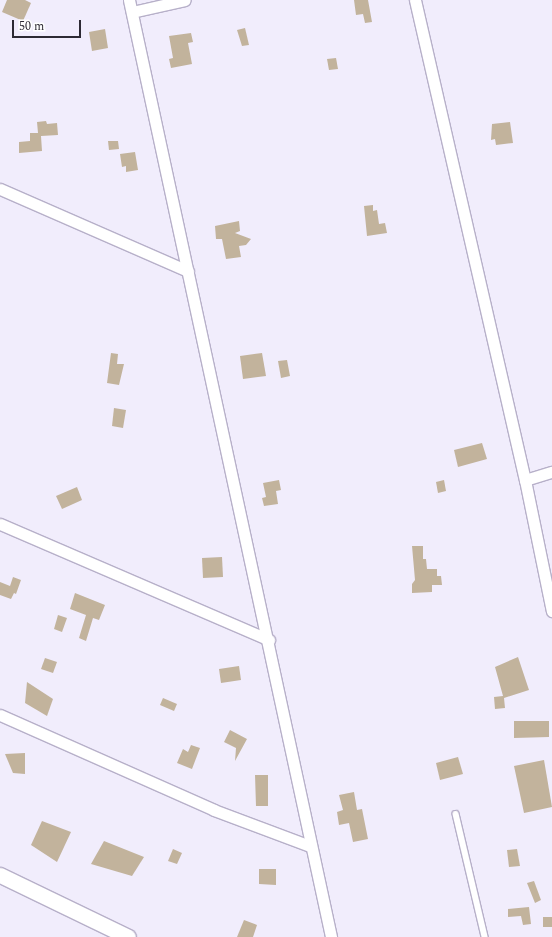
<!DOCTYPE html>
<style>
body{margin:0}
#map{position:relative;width:552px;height:937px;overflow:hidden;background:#f1edfc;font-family:Spectral,serif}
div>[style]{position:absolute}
.building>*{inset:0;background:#c2b39c}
.roads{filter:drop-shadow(1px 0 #b7b0c9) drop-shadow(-1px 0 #b7b0c9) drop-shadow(0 1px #b7b0c9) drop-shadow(0 -1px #b7b0c9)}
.lane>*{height:5.5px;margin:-2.75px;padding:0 2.75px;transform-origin:2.75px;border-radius:2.75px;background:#fff}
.street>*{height:11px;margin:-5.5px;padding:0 5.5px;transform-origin:5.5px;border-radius:5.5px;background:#fff}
.secondary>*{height:15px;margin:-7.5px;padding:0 7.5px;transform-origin:7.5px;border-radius:7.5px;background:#fff}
span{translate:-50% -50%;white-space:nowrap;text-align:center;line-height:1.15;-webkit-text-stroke:4px #fff;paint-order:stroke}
.scale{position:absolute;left:12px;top:20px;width:69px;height:18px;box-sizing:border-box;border:2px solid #2d2a34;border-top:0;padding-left:5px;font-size:12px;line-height:14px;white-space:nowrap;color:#2d2a34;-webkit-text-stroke:3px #fff;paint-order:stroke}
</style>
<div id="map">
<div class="building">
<div style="clip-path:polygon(7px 0,25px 0,31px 3px,23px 21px,2px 12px)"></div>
<div style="clip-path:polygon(354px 0,368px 0,372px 22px,365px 23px,363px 14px,356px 15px)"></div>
<div style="clip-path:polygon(245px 28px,249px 45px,242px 46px,237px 30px)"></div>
<div style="clip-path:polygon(105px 29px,108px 48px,92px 51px,89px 32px)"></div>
<div style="clip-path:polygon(191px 33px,193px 42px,188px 43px,192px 64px,171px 68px,169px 59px,173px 58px,169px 36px)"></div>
<div style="clip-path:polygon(336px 58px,338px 69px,329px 70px,327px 59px)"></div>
<div style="clip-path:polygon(46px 121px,47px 124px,57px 123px,58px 135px,41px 136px,42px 151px,19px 153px,19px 142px,30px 141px,30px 133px,38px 133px,37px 122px)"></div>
<div style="clip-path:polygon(510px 122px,513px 143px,496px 145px,495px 139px,491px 140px,492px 124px)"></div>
<div style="clip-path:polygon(108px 141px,118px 141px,119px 149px,109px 150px)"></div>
<div style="clip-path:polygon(135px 152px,138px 170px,126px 172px,126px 166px,122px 167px,120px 154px)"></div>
<div style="clip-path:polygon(373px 205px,373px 211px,377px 210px,379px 224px,385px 223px,387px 233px,367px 236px,364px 206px)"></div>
<div style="clip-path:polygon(239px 221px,240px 231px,235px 233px,251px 239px,246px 245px,239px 246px,241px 257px,226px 259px,222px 239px,216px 239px,215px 226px)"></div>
<div style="clip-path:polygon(111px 353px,118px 354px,117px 364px,124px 364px,119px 385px,107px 383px)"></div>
<div style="clip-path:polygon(262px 353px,266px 376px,243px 379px,240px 356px)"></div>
<div style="clip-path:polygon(287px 360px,290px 376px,281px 378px,278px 361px)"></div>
<div style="clip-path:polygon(114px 408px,126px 410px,123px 428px,112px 426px)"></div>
<div style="clip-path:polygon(482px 443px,487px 459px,458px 467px,454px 450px)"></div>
<div style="clip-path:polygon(279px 480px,281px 490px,276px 491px,278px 504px,264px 506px,262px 498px,266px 497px,263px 483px)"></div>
<div style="clip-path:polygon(444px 480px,446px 491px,438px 493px,436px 482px)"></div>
<div style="clip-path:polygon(77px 487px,82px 500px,62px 509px,56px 496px)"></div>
<div style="clip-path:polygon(412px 546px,423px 546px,423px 559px,426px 559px,427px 569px,437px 569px,437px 576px,441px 576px,442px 585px,432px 585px,432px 592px,412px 593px,412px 584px,415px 580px)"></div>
<div style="clip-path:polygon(222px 557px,223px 577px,203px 578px,202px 558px)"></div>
<div style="clip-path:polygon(13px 577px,21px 580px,16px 594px,14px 593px,11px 599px,0 595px,0 582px,10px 586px)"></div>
<div style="clip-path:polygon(75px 593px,105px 605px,99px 620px,93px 618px,86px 641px,79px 638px,86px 615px,70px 609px)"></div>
<div style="clip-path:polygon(58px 615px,67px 618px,62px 632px,54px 629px)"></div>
<div style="clip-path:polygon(518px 657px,529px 690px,504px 698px,505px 708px,495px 709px,494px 697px,503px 696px,495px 667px)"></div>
<div style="clip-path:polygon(45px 658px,57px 662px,53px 673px,41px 669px)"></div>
<div style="clip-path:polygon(239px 666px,241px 680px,221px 683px,219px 669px)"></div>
<div style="clip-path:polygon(27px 682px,53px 699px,47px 716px,25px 703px)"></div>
<div style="clip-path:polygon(163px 698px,177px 704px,174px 711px,160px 705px)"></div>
<div style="clip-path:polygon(514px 721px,549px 721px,549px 737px,514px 738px)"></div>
<div style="clip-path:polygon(230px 730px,247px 739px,235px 761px,236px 748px,224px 742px)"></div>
<div style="clip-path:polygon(191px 745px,200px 748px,192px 769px,177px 763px,183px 749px,188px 752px)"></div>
<div style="clip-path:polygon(25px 753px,25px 774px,13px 773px,5px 754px)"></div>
<div style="clip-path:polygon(458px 757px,463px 774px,440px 780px,436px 763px)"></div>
<div style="clip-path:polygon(544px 760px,552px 807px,524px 813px,514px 766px)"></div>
<div style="clip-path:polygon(255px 775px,268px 775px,268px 806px,256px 806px)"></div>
<div style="clip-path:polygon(354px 792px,357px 810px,362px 809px,368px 839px,353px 842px,349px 823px,339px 825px,337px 812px,343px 810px,339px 795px)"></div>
<div style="clip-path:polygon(42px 821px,71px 832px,57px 862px,31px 845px)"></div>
<div style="clip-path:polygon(104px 841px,144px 857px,132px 876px,91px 864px)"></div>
<div style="clip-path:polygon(173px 849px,182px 853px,177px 864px,168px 861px)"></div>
<div style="clip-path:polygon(517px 849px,520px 866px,509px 867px,507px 850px)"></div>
<div style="clip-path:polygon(259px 869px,276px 869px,276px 885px,259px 884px)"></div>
<div style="clip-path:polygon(534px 881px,541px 900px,535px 903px,527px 883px)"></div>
<div style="clip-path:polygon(529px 907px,531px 924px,523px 925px,521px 916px,508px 917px,508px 909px)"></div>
<div style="clip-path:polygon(543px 917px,552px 917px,552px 927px,543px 927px)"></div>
<div style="clip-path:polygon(244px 920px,257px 925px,253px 937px,237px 937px)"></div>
</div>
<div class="roads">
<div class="lane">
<div style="left:456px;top:814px;width:126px;rotate:76.7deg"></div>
</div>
<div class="street">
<div style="left:129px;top:0;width:959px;rotate:77.83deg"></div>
<div style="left:415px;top:0;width:492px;rotate:77.1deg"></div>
<div style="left:525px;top:480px;width:134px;rotate:78.4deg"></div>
<div style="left:132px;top:12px;width:54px;rotate:-12.8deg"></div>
<div style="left:0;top:189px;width:205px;rotate:23.6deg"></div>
<div style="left:525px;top:480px;width:28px;rotate:-17deg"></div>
<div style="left:0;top:524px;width:293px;rotate:23.3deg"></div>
<div style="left:0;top:715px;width:234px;rotate:23.9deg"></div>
<div style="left:214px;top:810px;width:103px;rotate:20.6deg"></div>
</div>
<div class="secondary">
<div style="left:0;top:875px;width:142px;rotate:25.8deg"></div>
</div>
</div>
<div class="scale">50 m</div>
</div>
